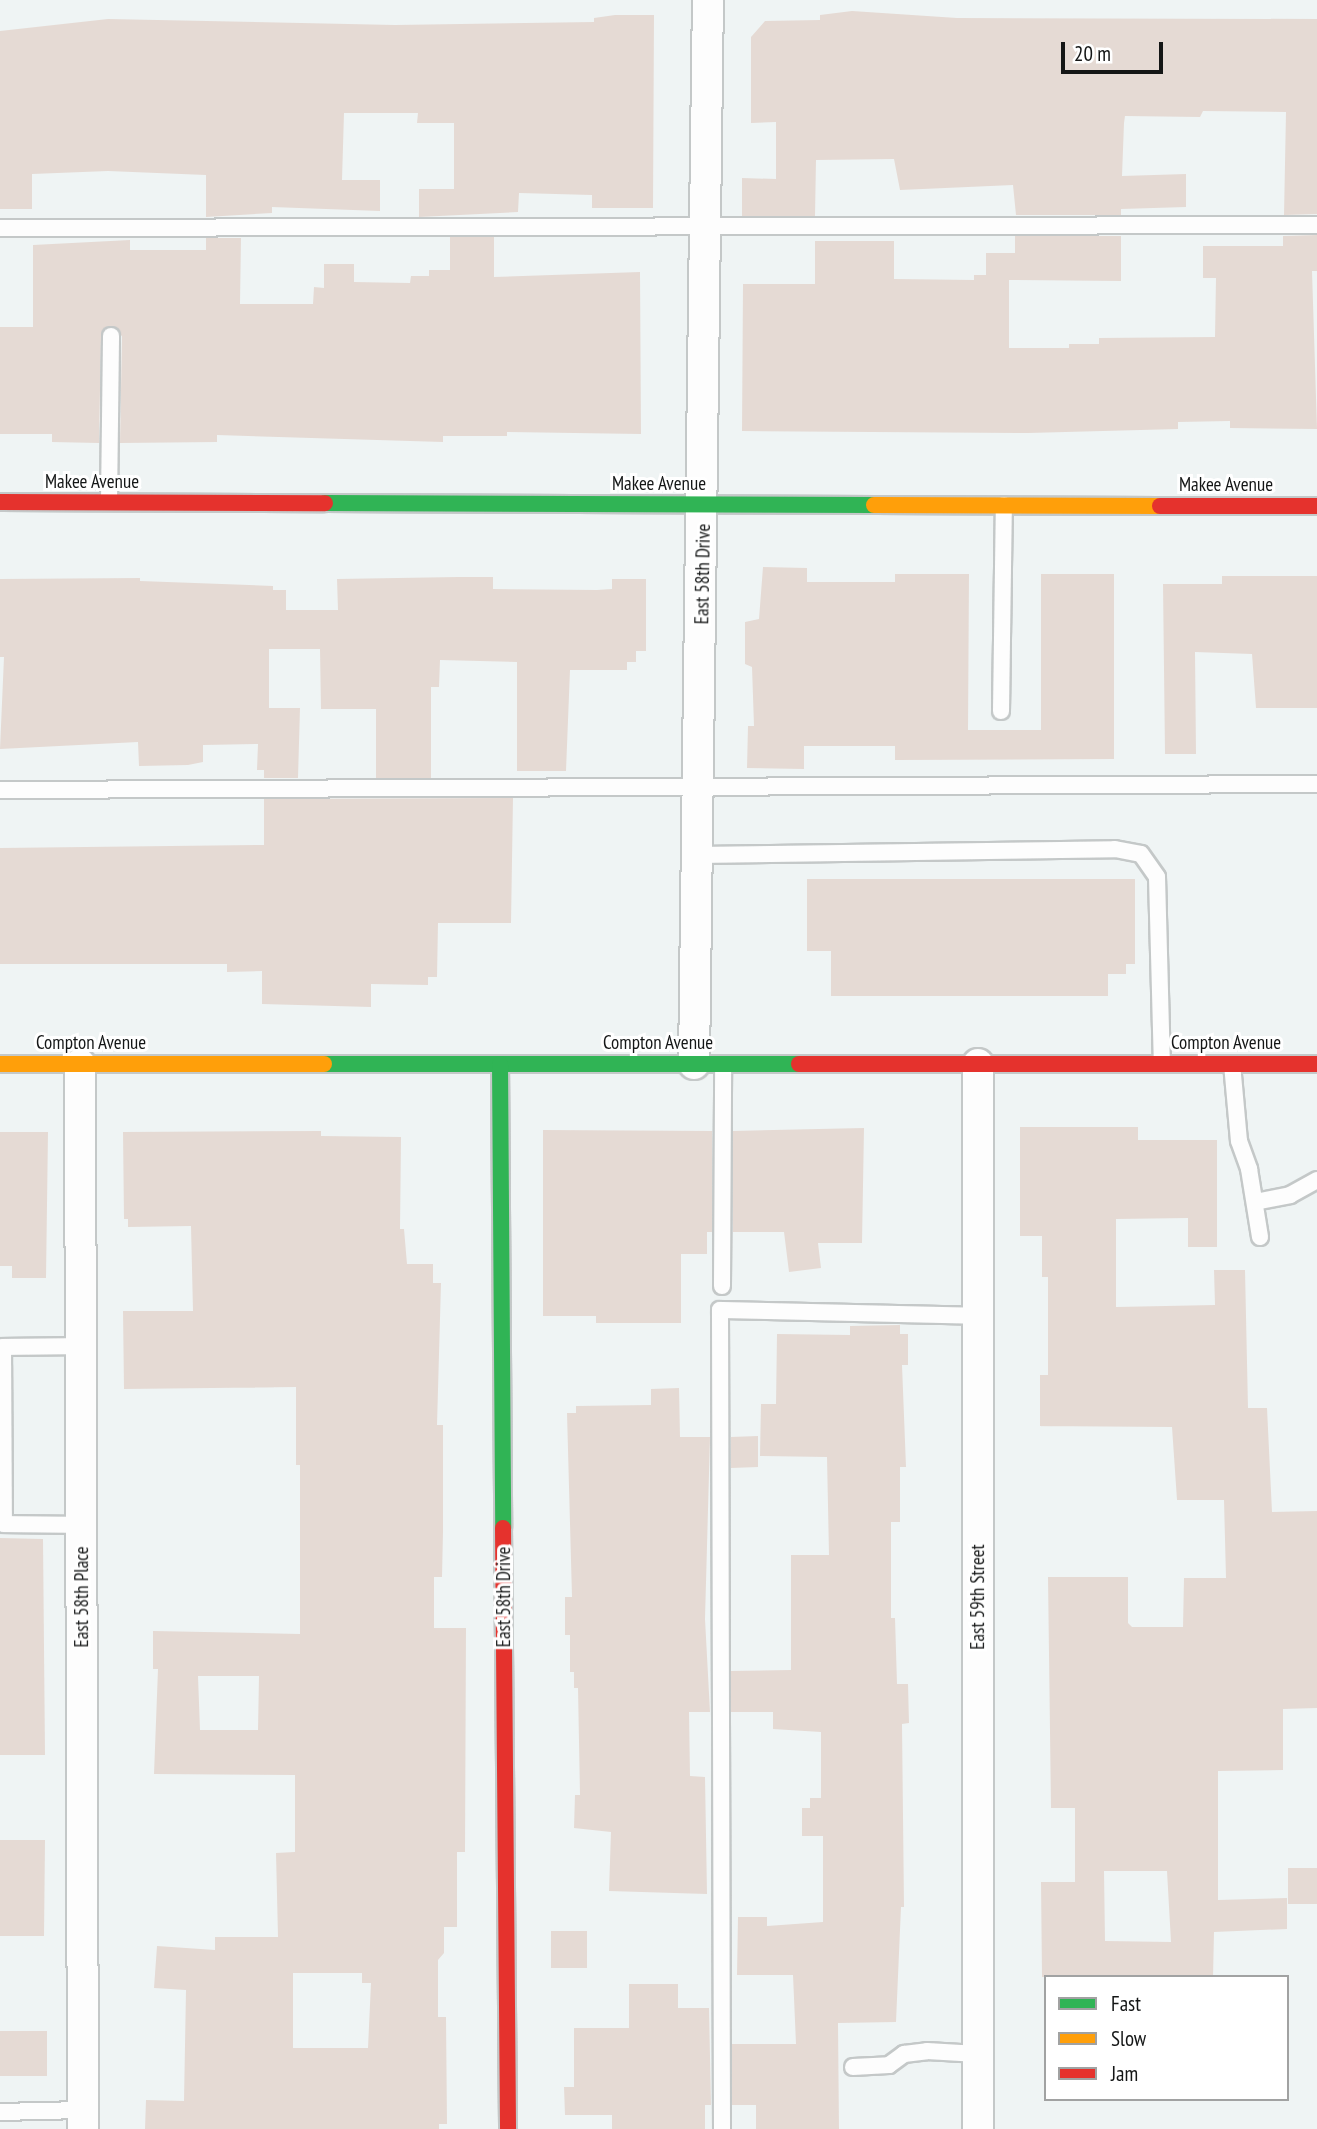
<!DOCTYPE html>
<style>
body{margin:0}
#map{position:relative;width:1317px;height:2129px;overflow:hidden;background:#eff4f4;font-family:"PT Sans Narrow",sans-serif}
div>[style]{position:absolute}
.building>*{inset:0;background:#e5dad4}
.roads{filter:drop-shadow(2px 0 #c4c8c8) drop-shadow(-2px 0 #c4c8c8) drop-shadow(0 2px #c4c8c8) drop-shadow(0 -2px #c4c8c8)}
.lane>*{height:16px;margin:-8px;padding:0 8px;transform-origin:8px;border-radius:8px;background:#fdfdfd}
.street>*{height:30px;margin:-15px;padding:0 15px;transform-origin:15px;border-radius:15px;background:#fdfdfd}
.fast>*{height:16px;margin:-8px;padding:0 8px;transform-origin:8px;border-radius:8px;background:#30b455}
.slow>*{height:16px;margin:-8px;padding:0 8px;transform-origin:8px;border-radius:8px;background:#ff9f0a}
.jam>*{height:16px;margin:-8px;padding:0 8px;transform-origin:8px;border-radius:8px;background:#e5322d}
span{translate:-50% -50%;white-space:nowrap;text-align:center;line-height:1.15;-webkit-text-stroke:6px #fff;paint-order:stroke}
.street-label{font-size:19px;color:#141616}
.legend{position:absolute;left:1044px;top:1975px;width:245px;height:126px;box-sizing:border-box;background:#fff;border:2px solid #a1a2a2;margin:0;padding:9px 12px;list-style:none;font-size:21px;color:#141616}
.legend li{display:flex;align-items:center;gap:14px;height:35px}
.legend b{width:35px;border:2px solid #a1a2a2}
.scale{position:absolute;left:1061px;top:42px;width:102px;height:32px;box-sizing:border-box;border:4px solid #141616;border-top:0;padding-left:9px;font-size:21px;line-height:24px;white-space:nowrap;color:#141616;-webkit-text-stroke:5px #fff;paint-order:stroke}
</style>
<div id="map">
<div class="building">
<div style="clip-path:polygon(852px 11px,957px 18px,1317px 19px,1317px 214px,1284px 215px,1286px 112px,1203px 111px,1200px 117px,1125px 116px,1124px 123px,1122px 176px,1186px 174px,1186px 207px,1121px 209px,1121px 215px,1016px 215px,1013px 185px,900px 190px,894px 159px,816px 160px,815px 216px,742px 216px,742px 178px,776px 179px,776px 122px,751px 123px,751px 37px,765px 21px,820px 20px,820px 15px)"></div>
<div style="clip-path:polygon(615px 15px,654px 15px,653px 208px,592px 208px,592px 195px,519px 193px,518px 212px,419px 217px,419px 189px,454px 189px,454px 123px,417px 123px,418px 113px,344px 113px,342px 180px,380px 180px,380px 211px,272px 207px,272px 213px,206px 217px,206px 175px,108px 171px,32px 174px,32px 209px,0 209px,0 31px,108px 19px,395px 25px,594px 22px,594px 18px)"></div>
<div style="clip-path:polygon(1317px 235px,1317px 271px,1312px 271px,1317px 429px,1230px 428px,1230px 421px,1178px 422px,1178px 429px,1028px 433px,742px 431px,743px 284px,815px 284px,815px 241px,894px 241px,894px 279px,974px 280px,974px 275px,986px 275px,986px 253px,1015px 253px,1015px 236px,1121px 236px,1121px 281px,1009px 280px,1009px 348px,1069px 348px,1069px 344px,1099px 344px,1099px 338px,1215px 337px,1216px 278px,1203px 278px,1203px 246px,1283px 246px,1283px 236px)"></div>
<div style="clip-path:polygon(450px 237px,494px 237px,494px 277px,640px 272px,641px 434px,507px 432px,507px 436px,443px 436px,443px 442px,217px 435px,217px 442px,120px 443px,122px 336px,110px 326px,101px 336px,99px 443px,52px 442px,52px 434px,0 434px,0 327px,33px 327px,33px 245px,130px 240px,130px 250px,206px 250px,206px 238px,241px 238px,240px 304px,313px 304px,314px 287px,324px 288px,324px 264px,354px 264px,354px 282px,410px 283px,411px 276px,429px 276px,429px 270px,450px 270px)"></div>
<div style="clip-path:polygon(763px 567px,807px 568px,807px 582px,895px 582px,895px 574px,969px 574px,968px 730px,1041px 730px,1041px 574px,1114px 574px,1114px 759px,895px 760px,895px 746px,804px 746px,804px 769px,747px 768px,748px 726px,754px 726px,752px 667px,745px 664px,745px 622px,759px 619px)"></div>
<div style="clip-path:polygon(1222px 576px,1317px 576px,1317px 708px,1256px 708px,1252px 654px,1195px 652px,1196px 754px,1165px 754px,1163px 584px,1222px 584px)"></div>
<div style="clip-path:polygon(458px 577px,493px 577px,493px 589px,597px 590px,612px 589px,612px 579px,646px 579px,646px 651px,636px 651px,636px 662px,627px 662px,627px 670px,570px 670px,566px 771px,517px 771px,517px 662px,440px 660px,439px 687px,431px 687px,431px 778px,376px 778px,376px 709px,321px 709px,320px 649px,269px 649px,269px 708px,300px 708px,298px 778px,264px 778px,264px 770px,257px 770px,258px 744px,203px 745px,203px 762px,188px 765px,139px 766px,138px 742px,0 749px,4px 657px,0 657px,0 579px,140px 578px,140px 581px,273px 586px,273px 590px,286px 590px,286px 610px,338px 610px,337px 579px)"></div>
<div style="clip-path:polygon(513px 798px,511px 923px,438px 923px,437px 977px,428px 977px,428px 985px,371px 984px,371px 1007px,262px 1004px,262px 971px,227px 972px,227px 964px,0 964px,0 848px,264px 845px,264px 799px)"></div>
<div style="clip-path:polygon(807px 879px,1135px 879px,1135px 964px,1126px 964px,1126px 974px,1108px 974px,1108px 996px,831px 996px,831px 951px,807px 951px)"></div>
<div style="clip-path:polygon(evenodd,1020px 1127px,1138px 1127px,1138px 1140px,1217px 1140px,1217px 1247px,1188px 1247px,1188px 1218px,1116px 1219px,1116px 1307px,1215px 1305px,1214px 1270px,1245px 1270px,1248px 1408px,1267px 1408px,1272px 1512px,1317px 1511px,1317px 1708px,1283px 1709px,1283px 1770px,1218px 1771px,1218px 1900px,1287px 1898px,1287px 1929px,1214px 1932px,1213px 1977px,1042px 1977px,1041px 1882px,1075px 1882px,1075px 1808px,1051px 1808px,1048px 1577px,1128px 1577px,1128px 1623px,1132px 1627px,1183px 1627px,1184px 1578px,1226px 1578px,1224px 1500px,1177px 1500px,1172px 1427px,1040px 1426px,1040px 1375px,1048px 1375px,1048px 1277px,1042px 1277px,1042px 1236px,1020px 1236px,1020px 1127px,1104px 1871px,1167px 1871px,1171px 1942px,1105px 1941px,1104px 1871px)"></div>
<div style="clip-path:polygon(864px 1128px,862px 1243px,818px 1243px,821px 1268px,789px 1272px,784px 1232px,733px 1232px,733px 1131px)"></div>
<div style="clip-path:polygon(543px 1130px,712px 1131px,712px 1232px,707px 1232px,707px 1254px,681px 1254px,681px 1323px,596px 1323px,596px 1316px,543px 1316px)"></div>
<div style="clip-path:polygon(evenodd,321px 1131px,321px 1136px,401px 1137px,400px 1229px,404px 1229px,407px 1264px,433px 1264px,433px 1283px,441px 1283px,437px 1425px,443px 1425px,443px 1532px,442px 1577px,434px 1577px,434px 1628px,466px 1628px,465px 1852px,457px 1852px,457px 1927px,444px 1927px,444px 1953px,438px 1960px,438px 2017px,446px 2017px,447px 2124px,439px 2124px,439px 2129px,145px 2129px,146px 2100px,184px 2101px,186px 1990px,154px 1988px,157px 1946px,215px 1950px,215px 1937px,278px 1937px,276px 1853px,295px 1852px,295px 1775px,154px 1774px,158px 1669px,153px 1669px,153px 1631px,300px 1634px,300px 1465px,296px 1465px,296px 1387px,124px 1389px,123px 1311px,193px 1311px,191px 1226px,128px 1227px,128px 1219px,124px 1219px,123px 1132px,321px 1131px,198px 1676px,259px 1676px,258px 1730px,200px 1730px,198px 1676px,321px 1131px,293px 1973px,362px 1973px,362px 1983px,371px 1983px,368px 2048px,293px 2048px,293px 1973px)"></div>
<div style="clip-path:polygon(0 1132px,48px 1132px,46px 1278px,12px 1278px,12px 1266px,0 1266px)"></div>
<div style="clip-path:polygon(900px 1325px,900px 1334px,908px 1334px,908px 1365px,902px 1365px,906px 1467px,900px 1467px,900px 1522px,891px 1522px,891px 1618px,895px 1618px,897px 1684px,908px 1684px,909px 1723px,902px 1724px,904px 1907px,901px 1907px,896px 2022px,838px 2023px,839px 2129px,756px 2129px,756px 2105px,732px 2105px,732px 2044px,796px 2044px,793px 1975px,737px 1975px,738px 1917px,767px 1917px,767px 1926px,823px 1922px,823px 1836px,802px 1836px,802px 1808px,810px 1808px,810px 1798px,821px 1798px,821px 1732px,773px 1729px,773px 1712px,731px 1712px,731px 1671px,791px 1670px,791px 1555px,829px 1555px,827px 1457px,760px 1456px,761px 1404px,776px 1404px,777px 1334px,850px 1335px,850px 1326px)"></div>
<div style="clip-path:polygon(679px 1388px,680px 1437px,710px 1437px,705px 1619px,710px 1712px,689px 1712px,690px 1776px,705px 1777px,707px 1894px,609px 1891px,611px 1832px,574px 1828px,575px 1795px,580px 1795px,578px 1688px,574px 1688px,574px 1672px,570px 1672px,570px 1635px,565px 1635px,565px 1597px,572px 1597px,567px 1413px,576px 1413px,576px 1406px,651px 1405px,651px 1389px)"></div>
<div style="clip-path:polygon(758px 1436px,758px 1467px,731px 1468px,731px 1437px)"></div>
<div style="clip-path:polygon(0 1538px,43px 1539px,45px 1755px,0 1755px)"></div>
<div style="clip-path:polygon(0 1840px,45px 1840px,44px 1936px,0 1936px)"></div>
<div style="clip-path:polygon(1288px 1868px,1317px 1868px,1317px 1904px,1288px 1904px)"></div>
<div style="clip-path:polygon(551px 1931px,587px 1931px,587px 1968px,551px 1968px)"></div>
<div style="clip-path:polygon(629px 1984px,678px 1984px,678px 2008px,709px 2008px,711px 2105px,705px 2105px,705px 2129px,612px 2129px,612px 2115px,565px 2115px,564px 2087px,574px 2087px,574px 2028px,629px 2028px)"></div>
<div style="clip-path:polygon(0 2031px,47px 2031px,47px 2076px,0 2076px)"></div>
</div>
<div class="roads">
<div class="lane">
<div style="left:0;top:228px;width:1317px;rotate:-0.13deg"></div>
<div style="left:109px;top:502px;width:166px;rotate:-89.3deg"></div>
<div style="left:1001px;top:711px;width:206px;rotate:-89.2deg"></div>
<div style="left:0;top:790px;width:1317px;rotate:-0.26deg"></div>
<div style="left:698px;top:855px;width:417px;rotate:-0.8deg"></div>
<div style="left:1115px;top:849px;width:26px;rotate:11deg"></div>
<div style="left:1141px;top:854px;width:28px;rotate:55deg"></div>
<div style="left:1157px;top:877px;width:187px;rotate:88.5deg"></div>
<div style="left:1232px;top:1064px;width:77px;rotate:84.8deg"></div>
<div style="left:1239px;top:1141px;width:30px;rotate:70deg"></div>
<div style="left:1249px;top:1169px;width:69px;rotate:80.8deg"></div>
<div style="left:1255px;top:1202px;width:36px;rotate:-11deg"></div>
<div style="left:1290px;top:1195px;width:31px;rotate:-29deg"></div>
<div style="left:722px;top:1286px;width:222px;rotate:-89.7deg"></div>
<div style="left:81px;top:1346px;width:78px;rotate:179.3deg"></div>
<div style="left:3px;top:1347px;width:177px;rotate:89.7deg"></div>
<div style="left:4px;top:1524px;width:78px;rotate:0.7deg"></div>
<div style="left:853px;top:2067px;width:36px;rotate:-3deg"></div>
<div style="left:889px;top:2065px;width:19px;rotate:-36deg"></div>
<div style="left:904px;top:2054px;width:23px;rotate:-7deg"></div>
<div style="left:927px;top:2051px;width:51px;rotate:3.4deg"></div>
<div style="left:0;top:2112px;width:83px;rotate:-1.4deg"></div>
<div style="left:722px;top:2129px;width:819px;rotate:-90.14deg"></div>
<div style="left:720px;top:1310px;width:258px;rotate:1.3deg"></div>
</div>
<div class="street">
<div style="left:80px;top:1064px;width:1065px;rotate:89.84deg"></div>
<div style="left:694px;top:1064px;width:1064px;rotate:-89.25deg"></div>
<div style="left:978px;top:1064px;width:1065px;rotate:90deg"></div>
</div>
<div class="fast">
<div style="left:325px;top:503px;width:549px;rotate:0.21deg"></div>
<div style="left:324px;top:1064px;width:475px"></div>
<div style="left:500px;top:1064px;width:464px;rotate:89.6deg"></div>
</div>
<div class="slow">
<div style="left:874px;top:505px;width:286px;rotate:0.2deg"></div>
<div style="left:0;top:1064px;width:324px"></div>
</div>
<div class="jam">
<div style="left:0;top:502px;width:325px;rotate:0.2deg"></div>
<div style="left:1160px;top:506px;width:157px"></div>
<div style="left:799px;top:1064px;width:518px"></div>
<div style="left:503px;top:1528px;width:601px;rotate:89.52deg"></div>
</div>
</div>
<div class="street-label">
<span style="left:92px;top:482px">Makee Avenue</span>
<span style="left:659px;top:484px">Makee Avenue</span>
<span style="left:1226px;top:485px">Makee Avenue</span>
<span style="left:703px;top:574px;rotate:-89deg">East 58th Drive</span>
<span style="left:91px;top:1043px">Compton Avenue</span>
<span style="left:658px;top:1043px">Compton Avenue</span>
<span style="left:1226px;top:1043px">Compton Avenue</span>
<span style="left:82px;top:1597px;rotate:-90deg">East 58th Place</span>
<span style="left:504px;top:1597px;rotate:-90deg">East 58th Drive</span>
<span style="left:978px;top:1597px;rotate:-90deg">East 59th Street</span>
</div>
<ul class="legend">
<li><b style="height:9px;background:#30b455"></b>Fast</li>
<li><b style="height:9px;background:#ff9f0a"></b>Slow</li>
<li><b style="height:9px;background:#e5322d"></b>Jam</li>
</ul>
<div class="scale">20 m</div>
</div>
